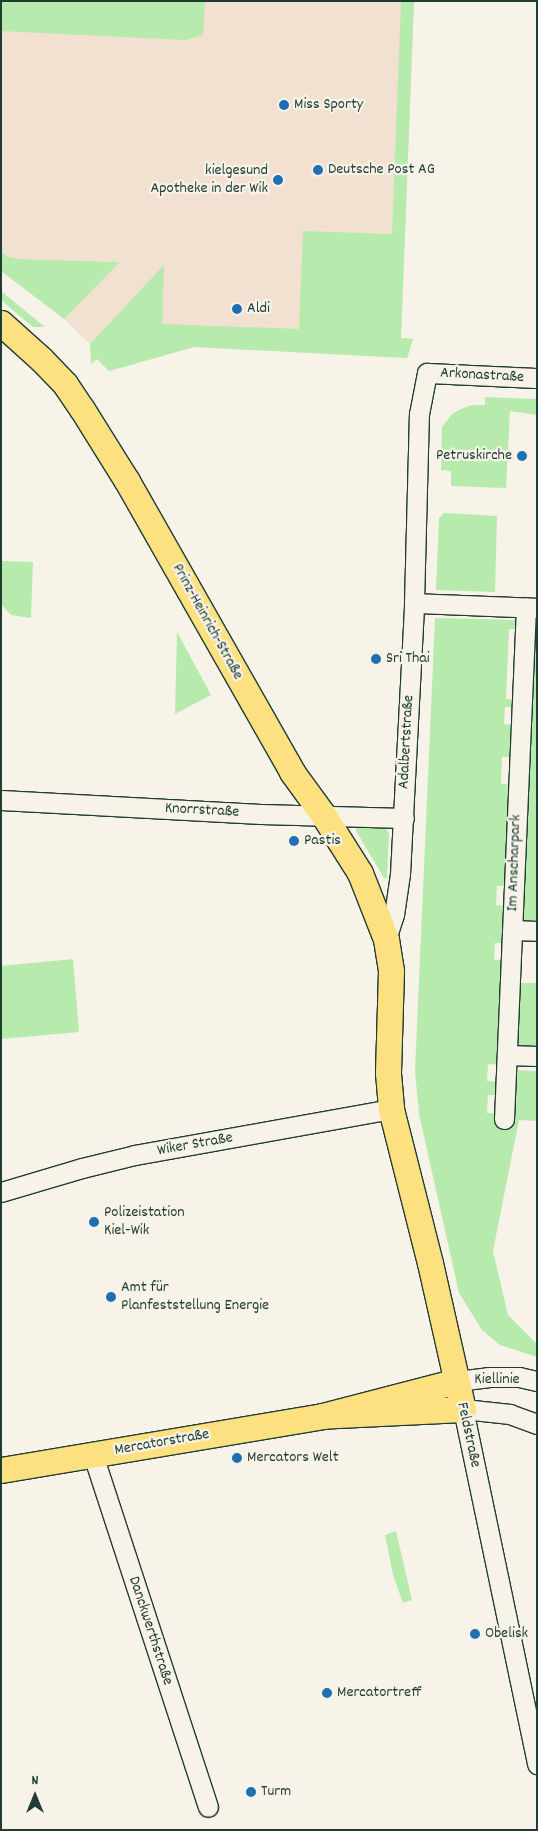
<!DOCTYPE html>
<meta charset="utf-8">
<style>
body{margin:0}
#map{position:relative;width:538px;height:1831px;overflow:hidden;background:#f7f3e8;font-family:Dekko,sans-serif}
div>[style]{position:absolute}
.built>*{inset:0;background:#f2e0d1}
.green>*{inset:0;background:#b7ebad}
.roads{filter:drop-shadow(1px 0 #1f3d34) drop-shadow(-1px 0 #1f3d34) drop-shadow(0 1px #1f3d34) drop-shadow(0 -1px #1f3d34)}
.minor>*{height:19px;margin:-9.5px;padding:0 9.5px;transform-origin:9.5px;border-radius:9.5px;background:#f7f3e8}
.major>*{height:25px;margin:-12.5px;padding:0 12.5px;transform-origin:12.5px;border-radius:12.5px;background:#fde080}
.dots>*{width:14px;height:14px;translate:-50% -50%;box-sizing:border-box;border:2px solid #f7f3e8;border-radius:50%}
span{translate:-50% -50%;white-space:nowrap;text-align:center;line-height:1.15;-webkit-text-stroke:4.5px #f7f3e8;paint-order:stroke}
.poi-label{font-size:16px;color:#1f3d34}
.left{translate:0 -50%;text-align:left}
.right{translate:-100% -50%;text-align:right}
.street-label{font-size:16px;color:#1f3d34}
.frame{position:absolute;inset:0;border:2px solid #1f3d34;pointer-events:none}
.north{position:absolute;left:10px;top:1771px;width:50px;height:50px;-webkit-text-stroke:4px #f7f3e8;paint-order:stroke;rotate:0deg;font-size:14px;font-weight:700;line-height:20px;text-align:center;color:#1f3d34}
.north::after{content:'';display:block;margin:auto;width:18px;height:22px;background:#1f3d34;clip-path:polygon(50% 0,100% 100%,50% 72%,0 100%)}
</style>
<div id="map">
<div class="built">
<div style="clip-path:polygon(92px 1px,414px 1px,401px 338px,413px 339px,407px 358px,194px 347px,109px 371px,97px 359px,91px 364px,90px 344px,64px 319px,120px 262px,19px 259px,7px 257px,1px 251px,1px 7px)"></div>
</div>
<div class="green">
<div style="clip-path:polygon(1px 1px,205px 1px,203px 35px,185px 40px,1px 31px)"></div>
<div style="clip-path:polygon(401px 1px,414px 1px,401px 338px,413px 339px,407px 358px,194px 347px,109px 371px,97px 359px,91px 364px,90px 344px,164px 265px,162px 324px,299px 329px,303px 231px,392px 234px)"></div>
<div style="clip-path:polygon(1px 251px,8px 257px,19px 259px,120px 262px,64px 319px,1px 271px)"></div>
<div style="clip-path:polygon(1px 291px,45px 327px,33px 327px,1px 300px)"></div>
<div style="clip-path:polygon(485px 397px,537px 399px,537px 415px,510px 411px,506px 488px,451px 486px,451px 471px,441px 470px,442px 427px,452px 414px,461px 409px,472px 405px,485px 405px)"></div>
<div style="clip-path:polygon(444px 513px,497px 516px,495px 592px,436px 590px,439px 518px)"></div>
<div style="clip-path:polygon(1px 552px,2px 561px,33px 562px,31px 618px,11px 615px,1px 604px)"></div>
<div style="clip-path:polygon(435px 618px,521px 620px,521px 629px,509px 629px,506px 699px,517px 699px,516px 707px,505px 707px,504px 724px,515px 725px,514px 757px,502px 757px,501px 784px,512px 785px,508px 886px,497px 886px,496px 905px,508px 906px,507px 943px,495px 943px,494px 960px,505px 960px,503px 1065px,488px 1064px,487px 1081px,502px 1082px,501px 1095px,488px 1095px,487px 1113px,500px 1114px,515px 1070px,537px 1071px,537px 1121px,519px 1120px,493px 1251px,508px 1315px,537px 1344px,537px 1357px,500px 1345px,482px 1330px,459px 1293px,419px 1114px,415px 1071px)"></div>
<div style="clip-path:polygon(177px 632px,211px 695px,175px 714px)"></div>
<div style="clip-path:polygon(525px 633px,537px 633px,537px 924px,522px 923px)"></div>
<div style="clip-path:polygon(359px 826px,385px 828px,389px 833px,387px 878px,384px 878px,356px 831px,356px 827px)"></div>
<div style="clip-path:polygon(73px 959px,79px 1032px,1px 1039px,1px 966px)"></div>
<div style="clip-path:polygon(517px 983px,537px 983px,537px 1050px,519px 1047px,515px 1043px)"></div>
<div style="clip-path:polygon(396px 1531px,412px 1600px,403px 1603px,393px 1575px,385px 1535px)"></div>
</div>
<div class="roads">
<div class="minor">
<div style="left:414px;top:603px;width:123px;rotate:2.3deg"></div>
<div style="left:1px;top:800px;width:260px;rotate:3.1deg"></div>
<div style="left:261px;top:814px;width:143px;rotate:1.6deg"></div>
<div style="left:512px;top:930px;width:25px;rotate:2deg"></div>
<div style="left:386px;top:939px;width:25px;rotate:-72deg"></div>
<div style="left:394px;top:915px;width:41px;rotate:-81.7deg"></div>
<div style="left:400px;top:874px;width:271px;rotate:-87deg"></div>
<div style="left:414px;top:603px;width:189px;rotate:-88.5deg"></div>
<div style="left:419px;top:414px;width:42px;rotate:-79deg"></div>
<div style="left:427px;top:373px;width:110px;rotate:2.6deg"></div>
<div style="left:507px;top:1055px;width:30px;rotate:2deg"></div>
<div style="left:504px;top:1119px;width:512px;rotate:-87.54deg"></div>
<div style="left:1px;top:1192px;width:84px;rotate:-16.5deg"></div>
<div style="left:82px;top:1168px;width:55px;rotate:-13.8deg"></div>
<div style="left:135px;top:1155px;width:260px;rotate:-10.2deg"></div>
<div style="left:457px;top:1381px;width:31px;rotate:-7deg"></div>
<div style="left:488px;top:1377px;width:31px"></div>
<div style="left:519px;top:1377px;width:18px;rotate:13deg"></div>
<div style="left:537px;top:1424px;width:29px;rotate:-160deg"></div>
<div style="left:510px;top:1414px;width:47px;rotate:-173.9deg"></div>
<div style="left:463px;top:1409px;width:363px;rotate:78.2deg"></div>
<div style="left:93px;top:1455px;width:370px;rotate:71.9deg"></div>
</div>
<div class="major">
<div style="left:1px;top:323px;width:54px;rotate:42deg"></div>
<div style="left:41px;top:359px;width:35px;rotate:46deg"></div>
<div style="left:65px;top:384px;width:30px;rotate:56deg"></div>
<div style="left:82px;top:409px;width:85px;rotate:58deg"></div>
<div style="left:127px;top:481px;width:335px;rotate:60.4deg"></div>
<div style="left:292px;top:772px;width:54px;rotate:54deg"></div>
<div style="left:324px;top:816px;width:67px;rotate:57.7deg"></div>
<div style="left:360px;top:873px;width:71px;rotate:68.5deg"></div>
<div style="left:386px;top:939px;width:32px;rotate:81deg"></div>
<div style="left:391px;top:971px;width:102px;rotate:91.7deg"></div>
<div style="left:388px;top:1073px;width:36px;rotate:85deg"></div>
<div style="left:391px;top:1109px;width:159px;rotate:75.8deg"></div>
<div style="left:430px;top:1263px;width:150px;rotate:77.3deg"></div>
<div style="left:463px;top:1409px;width:141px;rotate:177.2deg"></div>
<div style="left:1px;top:1470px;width:326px;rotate:-9.5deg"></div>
<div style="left:322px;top:1416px;width:139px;rotate:-14.5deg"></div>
</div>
</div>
<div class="dots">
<div style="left:284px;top:105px;background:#1f6fb2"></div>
<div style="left:318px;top:170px;background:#1f6fb2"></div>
<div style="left:278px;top:180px;background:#1f6fb2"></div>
<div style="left:237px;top:309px;background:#1f6fb2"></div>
<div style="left:522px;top:456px;background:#1f6fb2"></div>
<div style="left:376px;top:659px;background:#1f6fb2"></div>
<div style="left:294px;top:841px;background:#1f6fb2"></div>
<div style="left:94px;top:1222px;background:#1f6fb2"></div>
<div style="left:111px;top:1297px;background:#1f6fb2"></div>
<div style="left:237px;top:1458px;background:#1f6fb2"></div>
<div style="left:475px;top:1634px;background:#1f6fb2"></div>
<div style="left:327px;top:1693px;background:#1f6fb2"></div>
<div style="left:251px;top:1792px;background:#1f6fb2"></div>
</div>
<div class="poi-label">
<span class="left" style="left:294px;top:105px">Miss Sporty</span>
<span class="left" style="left:328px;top:170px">Deutsche Post AG</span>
<span class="right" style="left:268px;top:180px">kielgesund<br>Apotheke in der Wik</span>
<span class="left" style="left:247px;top:309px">Aldi</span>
<span class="right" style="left:512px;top:456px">Petruskirche</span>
<span class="left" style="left:386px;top:659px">Sri Thai</span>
<span class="left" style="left:304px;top:841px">Pastis</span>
<span class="left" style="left:104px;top:1222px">Polizeistation<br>Kiel-Wik</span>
<span class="left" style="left:121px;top:1297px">Amt für<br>Planfeststellung Energie</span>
<span class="left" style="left:247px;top:1458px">Mercators Welt</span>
<span class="left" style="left:485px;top:1634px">Obelisk</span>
<span class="left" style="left:337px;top:1693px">Mercatortreff</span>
<span class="left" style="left:261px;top:1792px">Turm</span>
</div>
<div class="street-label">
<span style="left:482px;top:376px;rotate:3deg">Arkonastraße</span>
<span style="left:207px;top:622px;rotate:61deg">Prinz-Heinrich-Straße</span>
<span style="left:407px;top:742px;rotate:-87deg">Adalbertstraße</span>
<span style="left:202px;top:811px;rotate:3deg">Knorrstraße</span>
<span style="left:515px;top:863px;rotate:-88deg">Im Anscharpark</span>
<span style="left:195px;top:1145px;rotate:-10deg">Wiker Straße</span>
<span style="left:497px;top:1380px">Kiellinie</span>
<span style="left:468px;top:1435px;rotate:78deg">Feldstraße</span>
<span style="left:162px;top:1443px;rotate:-10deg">Mercatorstraße</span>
<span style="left:150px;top:1631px;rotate:72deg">Danckwerthstraße</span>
</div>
<div class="frame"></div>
<div class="north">N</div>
</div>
